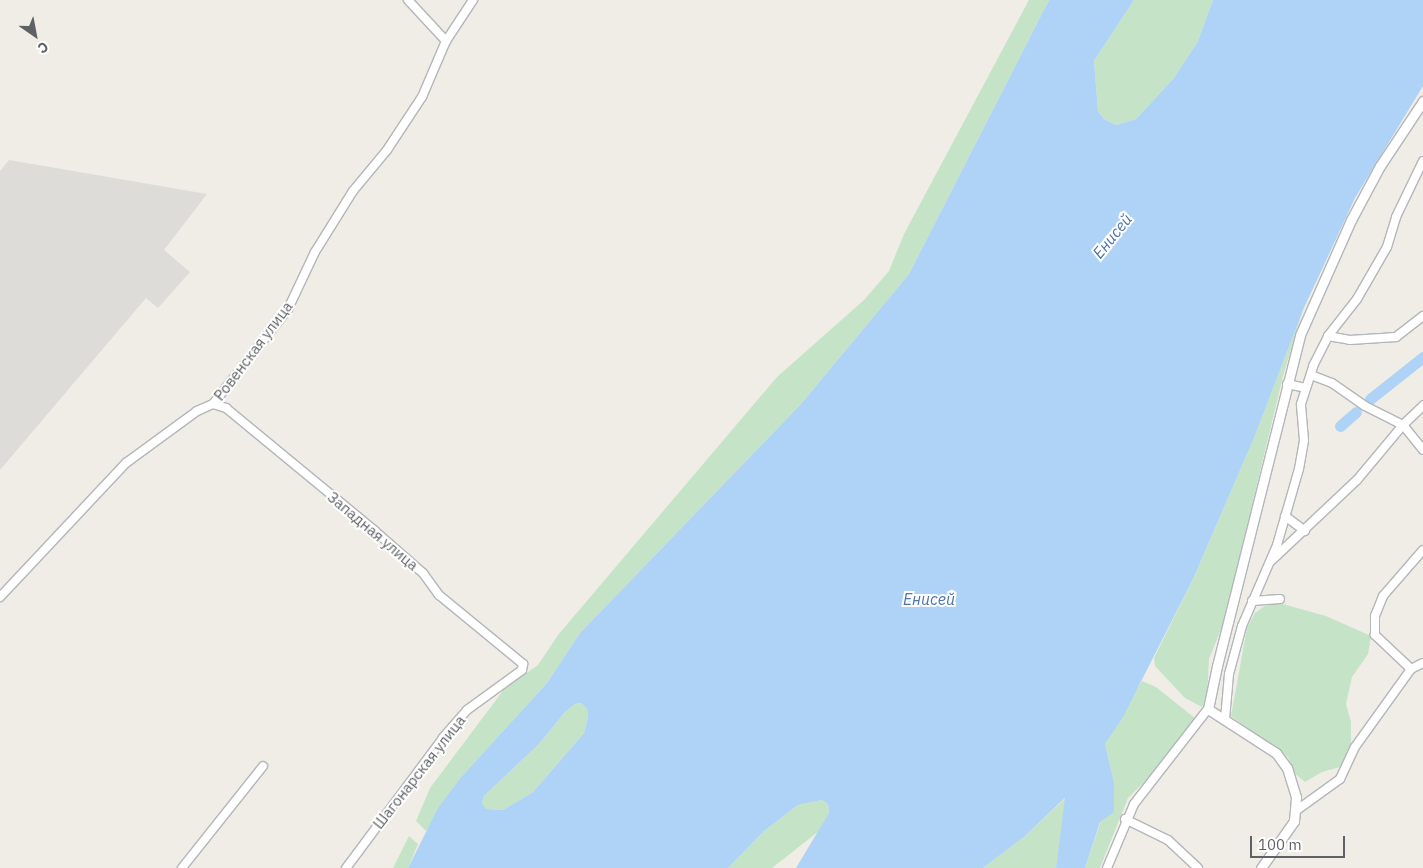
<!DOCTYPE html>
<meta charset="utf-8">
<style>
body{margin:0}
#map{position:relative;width:1423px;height:868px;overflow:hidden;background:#efede6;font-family:"IBM Plex Sans",sans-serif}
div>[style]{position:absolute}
.industrial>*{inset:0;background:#dedcd8}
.green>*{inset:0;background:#c5e4c7}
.water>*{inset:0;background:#aed3f7}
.river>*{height:11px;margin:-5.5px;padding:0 5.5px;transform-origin:5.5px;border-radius:5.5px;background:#aed3f7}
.roads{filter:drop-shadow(1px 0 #b3b6ba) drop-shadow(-1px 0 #b3b6ba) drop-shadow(0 1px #b3b6ba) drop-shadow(0 -1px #b3b6ba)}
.minor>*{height:8px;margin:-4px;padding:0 4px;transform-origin:4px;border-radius:4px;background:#fff}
.tertiary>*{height:9px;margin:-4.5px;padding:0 4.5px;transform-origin:4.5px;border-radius:4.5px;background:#fff}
span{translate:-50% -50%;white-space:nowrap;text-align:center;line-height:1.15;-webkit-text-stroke:4px #fff;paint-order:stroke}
.street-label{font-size:15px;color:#5e6165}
.water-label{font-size:16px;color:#4c74a8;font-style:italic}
.north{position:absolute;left:10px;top:10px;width:50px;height:50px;-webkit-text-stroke:4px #fff;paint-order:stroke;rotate:147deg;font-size:14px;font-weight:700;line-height:20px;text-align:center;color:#5e6165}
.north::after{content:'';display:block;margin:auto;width:18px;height:22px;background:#5e6165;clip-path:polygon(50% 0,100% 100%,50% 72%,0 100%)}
.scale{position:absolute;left:1250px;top:836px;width:95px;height:22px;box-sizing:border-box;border:2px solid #5e6165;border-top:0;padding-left:6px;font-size:15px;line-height:18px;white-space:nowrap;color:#5e6165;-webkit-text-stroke:4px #fff;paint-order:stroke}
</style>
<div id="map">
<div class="industrial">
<div style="clip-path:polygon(9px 160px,207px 194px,164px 250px,190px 272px,158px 308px,146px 298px,0 470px,0 171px)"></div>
</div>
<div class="green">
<div style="clip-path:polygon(1029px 0,1049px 0,909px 274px,801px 404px,580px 633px,547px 683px,462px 776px,426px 831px,416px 821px,430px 788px,505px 688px,538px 665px,558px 635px,777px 377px,864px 300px,889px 271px,904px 234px)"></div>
<div style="clip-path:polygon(1134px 0,1213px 0,1198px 41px,1174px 78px,1136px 119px,1116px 125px,1104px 119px,1098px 111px,1094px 61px)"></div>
<div style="clip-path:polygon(1303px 310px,1283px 376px,1224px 622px,1209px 659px,1207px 699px,1202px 707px,1185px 698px,1155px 666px,1154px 658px,1193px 579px,1254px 438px)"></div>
<div style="clip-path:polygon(1279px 603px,1326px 616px,1371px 636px,1368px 654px,1352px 677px,1346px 704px,1351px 722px,1351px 745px,1340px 767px,1322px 772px,1305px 782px,1293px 772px,1288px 757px,1231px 716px,1247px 628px,1255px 613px,1266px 605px)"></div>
<div style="clip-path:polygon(1142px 681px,1156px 687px,1196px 719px,1166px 760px,1128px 798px,1100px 868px,1085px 868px,1114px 782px,1105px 744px)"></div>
<div style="clip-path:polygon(581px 703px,587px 709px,588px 718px,584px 733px,533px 792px,503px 810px,486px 809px,482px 803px,484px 796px,539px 744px,565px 712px,575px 704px)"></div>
<div style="clip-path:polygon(1066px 798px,1056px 868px,983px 868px,1024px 837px)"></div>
<div style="clip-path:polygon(822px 800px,828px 804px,829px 813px,819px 831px,772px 868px,728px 868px,764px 831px,798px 805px)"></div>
<div style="clip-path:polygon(409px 836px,418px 844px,408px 868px,393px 868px)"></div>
</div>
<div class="water">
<div style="clip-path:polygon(evenodd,1049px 0,1134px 0,1094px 61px,1098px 111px,1104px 119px,1116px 125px,1136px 119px,1174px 78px,1198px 41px,1213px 0,1423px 0,1423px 86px,1355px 198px,1303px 310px,1254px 438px,1193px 579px,1123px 717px,1105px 744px,1114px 782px,1114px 812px,1100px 822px,1085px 868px,1056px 868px,1065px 798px,1024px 837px,983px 868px,796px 868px,829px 813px,828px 804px,822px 800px,798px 805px,764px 831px,728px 868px,408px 868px,438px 808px,462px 776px,547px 683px,580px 633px,801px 404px,909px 274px,1049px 0,581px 703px,587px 709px,588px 718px,584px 733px,533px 792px,503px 810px,486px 809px,482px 803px,484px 796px,539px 744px,565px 712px,575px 704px,581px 703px)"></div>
</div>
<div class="river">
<div style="left:1370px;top:399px;width:68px;rotate:-38.4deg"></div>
<div style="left:1340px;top:426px;width:21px;rotate:-41deg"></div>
</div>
<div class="roads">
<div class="minor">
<div style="left:408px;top:0;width:56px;rotate:47.2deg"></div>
<div style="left:1328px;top:336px;width:22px;rotate:10deg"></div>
<div style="left:1350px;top:340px;width:46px;rotate:-3.7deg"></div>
<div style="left:1396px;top:337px;width:34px;rotate:-38deg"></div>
<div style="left:1311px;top:375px;width:22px;rotate:21deg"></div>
<div style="left:1332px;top:383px;width:40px;rotate:34.9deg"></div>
<div style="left:1365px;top:406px;width:42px;rotate:26.6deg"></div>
<div style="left:1403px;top:425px;width:32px;rotate:51deg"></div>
<div style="left:1287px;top:384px;width:19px;rotate:12deg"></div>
<div style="left:213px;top:404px;width:14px;rotate:17deg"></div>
<div style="left:226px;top:408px;width:193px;rotate:39.5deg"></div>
<div style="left:375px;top:531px;width:64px;rotate:41.2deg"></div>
<div style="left:423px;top:573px;width:27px;rotate:54deg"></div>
<div style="left:439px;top:595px;width:109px;rotate:39.4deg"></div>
<div style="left:523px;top:664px;width:6px;rotate:99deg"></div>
<div style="left:522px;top:670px;width:68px;rotate:144deg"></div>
<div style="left:467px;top:710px;width:37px;rotate:131deg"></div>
<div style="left:443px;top:738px;width:162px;rotate:126.7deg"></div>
<div style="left:1285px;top:516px;width:25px;rotate:37deg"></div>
<div style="left:1272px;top:560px;width:117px;rotate:-43.3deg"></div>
<div style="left:1357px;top:480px;width:72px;rotate:-50.1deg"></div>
<div style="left:1403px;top:425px;width:28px;rotate:-44deg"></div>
<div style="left:0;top:597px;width:184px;rotate:-46.8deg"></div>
<div style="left:126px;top:463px;width:88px;rotate:-36.2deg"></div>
<div style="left:197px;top:411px;width:17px;rotate:-24deg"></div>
<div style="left:213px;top:404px;width:121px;rotate:-51.7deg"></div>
<div style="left:288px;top:309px;width:63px;rotate:-64.7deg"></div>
<div style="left:315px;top:252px;width:72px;rotate:-58.1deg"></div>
<div style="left:353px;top:191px;width:53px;rotate:-50.3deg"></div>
<div style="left:387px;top:150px;width:64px;rotate:-56.6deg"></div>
<div style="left:422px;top:97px;width:61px;rotate:-66.8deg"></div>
<div style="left:446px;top:41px;width:49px;rotate:-56.6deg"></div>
<div style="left:1252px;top:601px;width:28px;rotate:-4deg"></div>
<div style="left:1411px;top:669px;width:50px;rotate:-136.6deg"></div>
<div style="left:1375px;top:635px;width:19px;rotate:-90deg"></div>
<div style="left:1375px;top:616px;width:22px;rotate:-68deg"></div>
<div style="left:1383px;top:596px;width:61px;rotate:-49deg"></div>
<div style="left:1225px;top:719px;width:45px;rotate:-84.9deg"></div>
<div style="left:1229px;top:674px;width:50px;rotate:-74.8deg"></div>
<div style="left:1242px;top:626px;width:88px;rotate:-66.6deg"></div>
<div style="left:1277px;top:545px;width:79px;rotate:-73.9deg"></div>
<div style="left:1299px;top:469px;width:29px;rotate:-80deg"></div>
<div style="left:1304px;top:440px;width:36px;rotate:-95deg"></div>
<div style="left:1301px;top:404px;width:40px;rotate:-72deg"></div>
<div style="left:1313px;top:366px;width:34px;rotate:-63deg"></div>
<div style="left:1328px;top:336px;width:47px;rotate:-51.9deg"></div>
<div style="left:1357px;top:299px;width:60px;rotate:-60deg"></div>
<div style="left:1387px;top:247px;width:31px;rotate:-73deg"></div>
<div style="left:1396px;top:217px;width:62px;rotate:-64.3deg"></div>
<div style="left:1297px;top:810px;width:53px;rotate:-35.8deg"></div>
<div style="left:1340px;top:779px;width:35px;rotate:-65deg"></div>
<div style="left:1355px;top:747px;width:96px;rotate:-54.3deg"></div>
<div style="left:1411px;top:669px;width:13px;rotate:-27deg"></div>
<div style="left:1125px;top:819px;width:48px;rotate:26deg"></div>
<div style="left:1168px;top:840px;width:41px;rotate:43deg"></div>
<div style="left:182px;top:868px;width:130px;rotate:-51.5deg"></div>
<div style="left:1107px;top:868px;width:69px;rotate:-67.1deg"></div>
<div style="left:1134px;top:804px;width:120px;rotate:-52.1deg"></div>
</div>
<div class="tertiary">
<div style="left:1261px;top:868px;width:57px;rotate:-54.9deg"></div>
<div style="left:1294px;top:821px;width:24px;rotate:-85deg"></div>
<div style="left:1296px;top:797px;width:30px;rotate:-107deg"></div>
<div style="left:1287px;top:768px;width:19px;rotate:-126deg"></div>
<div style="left:1276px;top:753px;width:81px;rotate:-147.1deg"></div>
<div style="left:1208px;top:709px;width:44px;rotate:-78.2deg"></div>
<div style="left:1217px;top:666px;width:341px;rotate:-75.9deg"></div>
<div style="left:1300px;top:335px;width:126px;rotate:-66.1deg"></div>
<div style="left:1351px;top:220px;width:61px;rotate:-61.8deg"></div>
<div style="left:1380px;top:166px;width:78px;rotate:-56.5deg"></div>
</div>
</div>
<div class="street-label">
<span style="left:253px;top:351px;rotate:-53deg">Ровенская улица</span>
<span style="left:373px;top:531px;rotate:40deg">Западная улица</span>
<span style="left:419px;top:772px;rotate:-52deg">Шагонарская улица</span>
</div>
<div class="water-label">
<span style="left:1112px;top:236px;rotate:-51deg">Енисей</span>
<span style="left:929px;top:599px">Енисей</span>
</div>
<div class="north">С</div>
<div class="scale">100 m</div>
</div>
